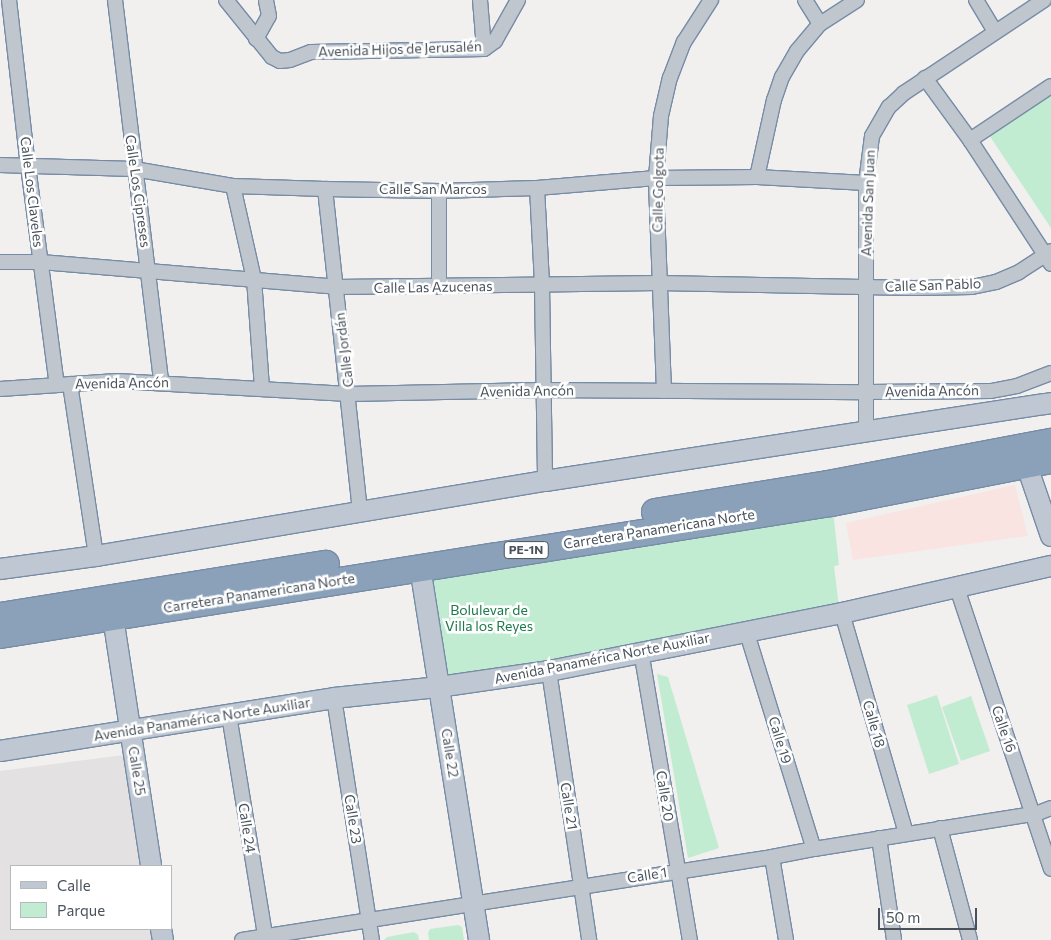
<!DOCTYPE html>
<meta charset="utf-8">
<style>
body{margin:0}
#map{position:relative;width:1051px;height:940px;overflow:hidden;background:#f2efef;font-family:Commissioner,sans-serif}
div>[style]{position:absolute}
.education>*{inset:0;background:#e3e1e1}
.medical>*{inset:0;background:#f9e4e2}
.green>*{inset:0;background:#c1ecd2}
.roads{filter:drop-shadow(1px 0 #768ca6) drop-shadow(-1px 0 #768ca6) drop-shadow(0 1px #768ca6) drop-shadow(0 -1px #768ca6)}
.street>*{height:14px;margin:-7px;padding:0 7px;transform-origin:7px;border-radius:7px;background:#bfc6cd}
.secondary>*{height:20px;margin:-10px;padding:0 10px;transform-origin:10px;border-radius:10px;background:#bfc7d2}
.highway>*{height:26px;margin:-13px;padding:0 13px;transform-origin:13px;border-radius:13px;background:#8ba1ba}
span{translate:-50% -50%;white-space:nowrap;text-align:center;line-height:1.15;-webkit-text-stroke:5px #fff;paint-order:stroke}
.shield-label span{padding:1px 4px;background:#fff;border:1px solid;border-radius:4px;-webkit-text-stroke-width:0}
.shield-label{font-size:12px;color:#49525b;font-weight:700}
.street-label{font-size:14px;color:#49525b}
.park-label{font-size:14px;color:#1e784c}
.legend{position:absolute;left:10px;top:865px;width:162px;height:65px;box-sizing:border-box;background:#fff;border:1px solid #b6babd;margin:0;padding:6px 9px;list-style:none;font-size:15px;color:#49525b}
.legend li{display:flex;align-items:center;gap:10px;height:25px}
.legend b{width:25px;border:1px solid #b6babd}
.scale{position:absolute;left:878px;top:908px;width:99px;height:22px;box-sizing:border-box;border:2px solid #49525b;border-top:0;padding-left:6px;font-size:15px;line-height:18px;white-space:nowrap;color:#49525b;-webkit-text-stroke:4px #fff;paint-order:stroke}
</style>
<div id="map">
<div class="education">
<div style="clip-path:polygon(124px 755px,141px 866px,11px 866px,11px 929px,151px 929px,153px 940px,0 940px,0 771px)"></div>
</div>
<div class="medical">
<div style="clip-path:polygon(1015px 485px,1028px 536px,853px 560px,846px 523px)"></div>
</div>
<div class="green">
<div style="clip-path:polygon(1051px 93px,1051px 228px,989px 135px)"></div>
<div style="clip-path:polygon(833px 510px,839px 565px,834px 566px,839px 607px,449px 680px,443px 676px,428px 573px)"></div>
<div style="clip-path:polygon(657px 674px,668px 677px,719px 848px,688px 858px)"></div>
<div style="clip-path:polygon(937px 695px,959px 764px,929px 774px,907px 705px)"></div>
<div style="clip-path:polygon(971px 696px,990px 751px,961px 761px,942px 707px)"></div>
<div style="clip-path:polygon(458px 925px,462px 927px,464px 940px,429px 940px,428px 933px,430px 929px)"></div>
<div style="clip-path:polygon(414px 932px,418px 935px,419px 940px,384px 940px,387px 937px)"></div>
</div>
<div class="roads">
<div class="street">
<div style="left:9px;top:0;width:167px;rotate:83.5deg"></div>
<div style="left:28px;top:166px;width:221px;rotate:82.5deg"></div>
<div style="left:115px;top:0;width:385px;rotate:83.1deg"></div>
<div style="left:226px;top:0;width:73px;rotate:51.1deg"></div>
<div style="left:272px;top:57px;width:9px;rotate:27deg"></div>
<div style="left:280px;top:61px;width:10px;rotate:-6deg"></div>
<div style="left:290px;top:60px;width:22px;rotate:-21deg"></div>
<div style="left:311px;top:52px;width:173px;rotate:-1deg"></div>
<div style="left:484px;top:49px;width:14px;rotate:-36deg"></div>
<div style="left:495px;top:41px;width:47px;rotate:-60.7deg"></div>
<div style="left:480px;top:0;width:49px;rotate:85.3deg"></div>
<div style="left:805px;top:0;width:28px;rotate:58deg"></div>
<div style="left:976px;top:0;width:37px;rotate:59deg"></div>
<div style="left:256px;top:39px;width:26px;rotate:-61deg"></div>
<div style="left:269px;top:16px;width:16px;rotate:-101deg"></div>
<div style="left:925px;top:78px;width:77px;rotate:54deg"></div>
<div style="left:970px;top:140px;width:148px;rotate:56.8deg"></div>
<div style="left:970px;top:140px;width:97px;rotate:-33.7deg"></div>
<div style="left:0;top:165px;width:134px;rotate:1.7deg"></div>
<div style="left:134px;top:169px;width:100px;rotate:9.7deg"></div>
<div style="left:233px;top:186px;width:92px;rotate:1.9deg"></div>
<div style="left:325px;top:189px;width:114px;rotate:1deg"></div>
<div style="left:439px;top:191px;width:98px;rotate:-1.8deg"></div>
<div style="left:537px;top:188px;width:119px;rotate:-4.8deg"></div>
<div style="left:656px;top:178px;width:101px;rotate:-0.6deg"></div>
<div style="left:757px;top:177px;width:109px;rotate:3.2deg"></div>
<div style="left:757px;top:177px;width:79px;rotate:-77.6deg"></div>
<div style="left:774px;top:100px;width:24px;rotate:-71deg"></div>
<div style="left:782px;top:77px;width:30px;rotate:-60deg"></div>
<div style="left:797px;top:51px;width:35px;rotate:-50deg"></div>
<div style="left:820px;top:24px;width:44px;rotate:-33deg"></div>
<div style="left:233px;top:186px;width:95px;rotate:77.3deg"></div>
<div style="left:254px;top:279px;width:108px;rotate:85.8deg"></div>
<div style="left:537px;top:188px;width:97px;rotate:87deg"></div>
<div style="left:542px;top:285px;width:196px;rotate:89.1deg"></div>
<div style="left:325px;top:189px;width:324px;rotate:83.8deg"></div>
<div style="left:439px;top:191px;width:96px;rotate:90deg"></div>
<div style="left:0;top:262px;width:41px"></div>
<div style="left:41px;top:262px;width:296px;rotate:4.8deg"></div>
<div style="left:336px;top:287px;width:323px;rotate:-0.7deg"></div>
<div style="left:659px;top:283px;width:255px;rotate:1.1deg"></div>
<div style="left:914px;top:288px;width:58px;rotate:-1deg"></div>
<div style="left:972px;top:287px;width:25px;rotate:-12deg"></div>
<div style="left:996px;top:282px;width:25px;rotate:-23deg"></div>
<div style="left:1019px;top:272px;width:38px;rotate:-33deg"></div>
<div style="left:70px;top:384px;width:174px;rotate:81.4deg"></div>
<div style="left:0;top:389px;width:117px;rotate:-3.9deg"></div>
<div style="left:117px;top:381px;width:232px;rotate:3.2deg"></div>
<div style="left:349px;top:394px;width:194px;rotate:-1.2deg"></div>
<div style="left:543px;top:390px;width:324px;rotate:0.4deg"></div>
<div style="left:867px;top:392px;width:124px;rotate:-0.5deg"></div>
<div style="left:991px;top:391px;width:26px;rotate:-11deg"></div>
<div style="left:1017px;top:386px;width:36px;rotate:-21deg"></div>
<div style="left:664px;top:391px;width:213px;rotate:-92.2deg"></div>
<div style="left:656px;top:178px;width:62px;rotate:-85.4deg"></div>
<div style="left:661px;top:116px;width:39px;rotate:-77deg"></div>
<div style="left:670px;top:78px;width:39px;rotate:-69deg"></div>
<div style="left:684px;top:42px;width:50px;rotate:-57.3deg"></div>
<div style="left:866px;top:432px;width:249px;rotate:-90deg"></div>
<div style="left:866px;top:183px;width:47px;rotate:-82.7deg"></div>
<div style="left:872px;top:136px;width:34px;rotate:-60deg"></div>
<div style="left:889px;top:107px;width:21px;rotate:-43deg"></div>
<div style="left:904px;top:93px;width:168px;rotate:-33.6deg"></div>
<div style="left:957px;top:588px;width:296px;rotate:71.5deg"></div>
<div style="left:842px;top:613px;width:230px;rotate:73.8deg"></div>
<div style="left:746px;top:630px;width:229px;rotate:72.8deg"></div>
<div style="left:641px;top:651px;width:293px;rotate:80.4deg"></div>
<div style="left:549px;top:671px;width:272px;rotate:81.5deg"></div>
<div style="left:334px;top:698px;width:245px;rotate:81.1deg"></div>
<div style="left:229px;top:715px;width:228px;rotate:80.7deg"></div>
<div style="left:940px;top:828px;width:116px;rotate:75deg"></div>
<div style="left:879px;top:838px;width:103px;rotate:81.6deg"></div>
<div style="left:772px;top:857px;width:84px;rotate:80.4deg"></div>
<div style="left:242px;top:940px;width:536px;rotate:-8.9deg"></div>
<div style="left:772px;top:857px;width:43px;rotate:-10.8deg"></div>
<div style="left:814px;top:849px;width:227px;rotate:-9.1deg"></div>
<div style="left:1038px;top:813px;width:14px;rotate:-21deg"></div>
</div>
<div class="secondary">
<div style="left:1027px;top:466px;width:74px;rotate:71.1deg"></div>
<div style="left:420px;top:567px;width:378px;rotate:81deg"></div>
<div style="left:0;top:569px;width:97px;rotate:-7.7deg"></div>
<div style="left:96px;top:556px;width:455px;rotate:-9.5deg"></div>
<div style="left:545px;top:481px;width:512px;rotate:-8.76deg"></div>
<div style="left:113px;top:617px;width:252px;rotate:81.3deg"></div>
<div style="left:0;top:751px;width:338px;rotate:-9deg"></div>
<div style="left:334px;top:698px;width:106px;rotate:-6deg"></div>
<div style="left:439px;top:687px;width:111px;rotate:-8.3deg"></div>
<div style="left:549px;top:671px;width:299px;rotate:-11.2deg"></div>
<div style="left:842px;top:613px;width:214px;rotate:-12.7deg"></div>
<div style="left:161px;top:929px;width:11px;rotate:80deg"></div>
</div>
<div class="highway">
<div style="left:655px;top:512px;width:175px;rotate:-9.2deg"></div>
<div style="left:828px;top:484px;width:227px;rotate:-10.7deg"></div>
<div style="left:0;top:616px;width:330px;rotate:-9.1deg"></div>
<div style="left:0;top:635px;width:841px;rotate:-9.03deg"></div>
<div style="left:831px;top:503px;width:224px;rotate:-11.1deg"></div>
</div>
</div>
<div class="shield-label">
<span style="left:526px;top:550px">PE-1N</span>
</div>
<div class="street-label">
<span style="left:400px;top:49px;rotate:-2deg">Avenida Hijos de Jerusalén</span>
<span style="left:433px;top:189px">Calle San Marcos</span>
<span style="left:658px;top:190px;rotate:-89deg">Calle Golgota</span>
<span style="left:138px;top:191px;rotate:82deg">Calle Los Cipreses</span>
<span style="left:32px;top:192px;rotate:83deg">Calle Los Claveles</span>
<span style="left:868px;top:203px;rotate:-88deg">Avenida San Juan</span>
<span style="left:933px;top:285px;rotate:-2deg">Calle San Pablo</span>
<span style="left:433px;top:287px;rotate:-1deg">Calle Las Azucenas</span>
<span style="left:344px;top:350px;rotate:-97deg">Calle Jordán</span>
<span style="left:122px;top:383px;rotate:-1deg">Avenida Ancón</span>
<span style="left:527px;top:391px;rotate:-1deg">Avenida Ancón</span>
<span style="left:932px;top:391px;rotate:-1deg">Avenida Ancón</span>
<span style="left:659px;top:529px;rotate:-9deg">Carretera Panamericana Norte</span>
<span style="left:259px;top:593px;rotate:-9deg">Carretera Panamericana Norte</span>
<span style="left:602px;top:658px;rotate:-11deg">Avenida Panamérica Norte Auxiliar</span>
<span style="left:202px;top:719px;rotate:-9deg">Avenida Panamérica Norte Auxiliar</span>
<span style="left:874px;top:724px;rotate:74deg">Calle 18</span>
<span style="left:1004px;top:729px;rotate:71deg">Calle 16</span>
<span style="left:780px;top:740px;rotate:73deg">Calle 19</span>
<span style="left:450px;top:753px;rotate:81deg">Calle 22</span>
<span style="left:137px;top:771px;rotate:81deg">Calle 25</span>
<span style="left:665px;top:796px;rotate:81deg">Calle 20</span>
<span style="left:569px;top:806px;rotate:81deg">Calle 21</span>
<span style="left:353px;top:819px;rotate:81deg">Calle 23</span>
<span style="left:247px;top:828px;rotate:81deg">Calle 24</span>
<span style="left:647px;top:875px;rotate:-9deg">Calle 1</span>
</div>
<div class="park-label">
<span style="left:489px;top:618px">Bolulevar de<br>Villa los Reyes</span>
</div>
<ul class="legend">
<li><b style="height:6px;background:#bfc7d2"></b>Calle</li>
<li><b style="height:14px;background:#c1ecd2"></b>Parque</li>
</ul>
<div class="scale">50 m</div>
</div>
